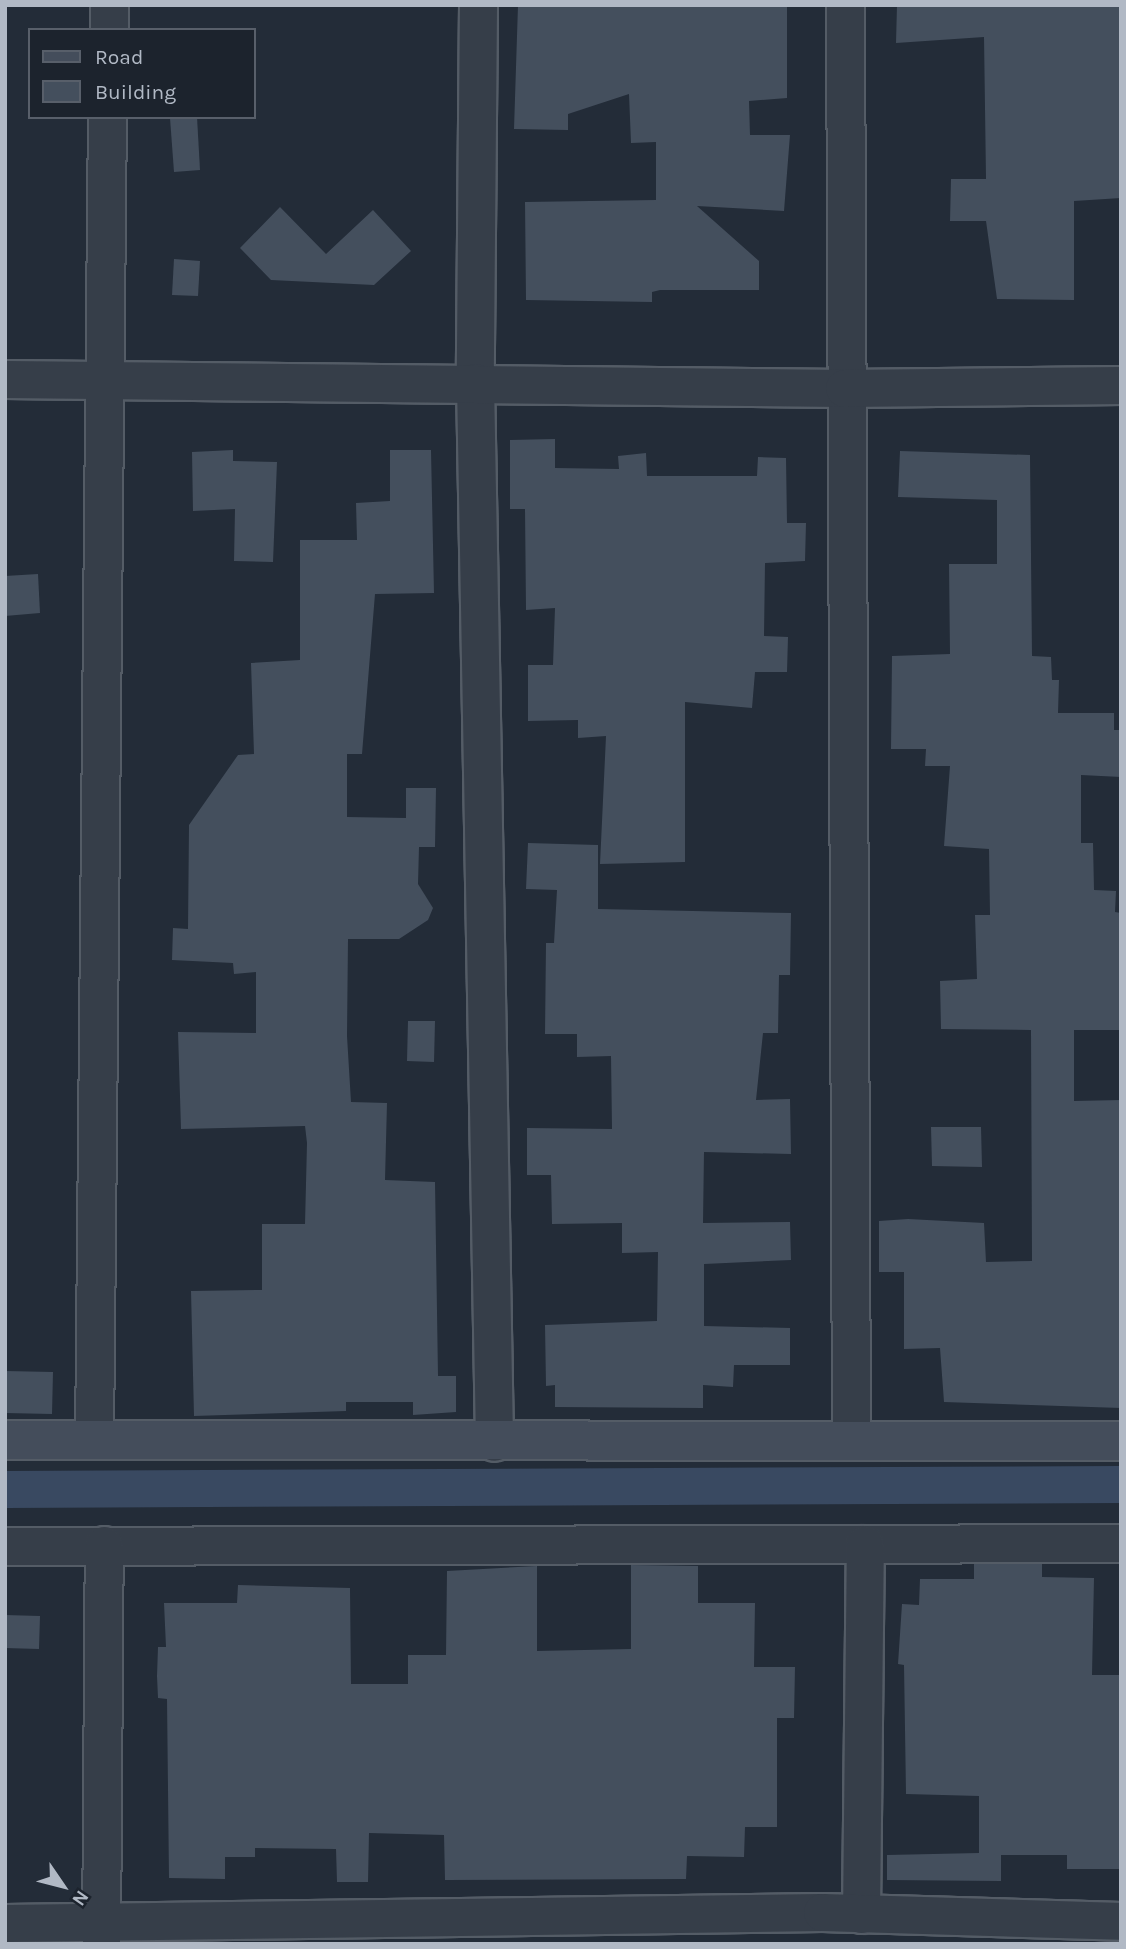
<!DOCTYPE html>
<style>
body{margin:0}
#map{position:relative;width:1126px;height:1949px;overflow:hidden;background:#232c38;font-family:Karla,sans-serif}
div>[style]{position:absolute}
.canal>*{height:37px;margin:-18.5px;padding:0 18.5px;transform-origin:18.5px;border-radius:18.5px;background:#394961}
.building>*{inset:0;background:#444f5d}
.roads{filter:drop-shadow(2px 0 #545c66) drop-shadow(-2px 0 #545c66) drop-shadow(0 2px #545c66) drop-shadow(0 -2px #545c66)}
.street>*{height:37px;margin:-18.5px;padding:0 18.5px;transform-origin:18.5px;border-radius:18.5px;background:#363e49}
.secondary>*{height:38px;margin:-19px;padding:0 19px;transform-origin:19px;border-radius:19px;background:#444d5b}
span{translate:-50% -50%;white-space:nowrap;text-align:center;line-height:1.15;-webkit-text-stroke:5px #1c232d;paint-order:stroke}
.frame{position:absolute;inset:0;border:7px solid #b1b9c5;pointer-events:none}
.legend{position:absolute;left:28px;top:28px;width:228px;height:91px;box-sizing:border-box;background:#1c232d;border:2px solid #585f6a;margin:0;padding:9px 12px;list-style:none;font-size:21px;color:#b1b9c5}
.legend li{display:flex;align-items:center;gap:14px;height:35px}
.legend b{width:35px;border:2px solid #585f6a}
.north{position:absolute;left:28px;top:1851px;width:70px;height:70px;-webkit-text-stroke:5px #1c232d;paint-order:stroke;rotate:125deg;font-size:19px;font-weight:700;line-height:28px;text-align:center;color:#b1b9c5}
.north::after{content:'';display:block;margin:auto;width:24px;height:32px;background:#b1b9c5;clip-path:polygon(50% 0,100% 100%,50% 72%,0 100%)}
</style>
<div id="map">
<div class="canal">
<div style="left:5px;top:1489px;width:1116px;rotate:-0.26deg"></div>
</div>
<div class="building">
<div style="clip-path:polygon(518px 5px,787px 5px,787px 98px,749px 101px,750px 135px,790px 135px,784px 211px,697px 206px,759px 261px,759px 290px,660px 290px,652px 292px,652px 302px,526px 300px,525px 202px,656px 200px,656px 142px,631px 143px,629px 94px,568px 114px,568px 130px,514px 129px)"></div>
<div style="clip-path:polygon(897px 5px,1121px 5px,1121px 198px,1074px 201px,1074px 300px,997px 299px,986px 221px,950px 221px,951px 179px,986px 179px,984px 37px,896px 43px)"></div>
<div style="clip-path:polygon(197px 117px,200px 170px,174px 172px,170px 118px)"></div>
<div style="clip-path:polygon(280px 207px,326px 254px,373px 210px,411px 251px,374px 285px,271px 280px,240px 248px)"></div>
<div style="clip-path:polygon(174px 259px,200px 261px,198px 296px,172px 295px)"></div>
<div style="clip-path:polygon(555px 439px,555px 468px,619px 469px,618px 456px,646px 453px,647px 476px,757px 476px,758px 457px,786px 458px,787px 523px,806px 523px,805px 561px,765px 563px,764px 636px,788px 637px,787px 672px,755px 672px,752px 708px,685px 702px,685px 862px,600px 864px,606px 736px,578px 738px,578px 720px,528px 721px,528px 665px,553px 665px,555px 608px,526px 610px,525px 509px,510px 509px,510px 440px)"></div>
<div style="clip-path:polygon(233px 450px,233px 461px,277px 462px,273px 562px,234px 561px,235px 509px,193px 511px,192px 452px)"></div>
<div style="clip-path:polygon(390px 450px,431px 450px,434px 593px,375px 594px,362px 754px,347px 754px,347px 817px,406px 818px,406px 788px,436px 788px,435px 847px,419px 847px,418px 884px,433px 908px,428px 920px,399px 939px,348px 939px,347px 1036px,351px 1102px,387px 1103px,385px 1180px,435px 1182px,438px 1376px,456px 1376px,456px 1412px,413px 1415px,413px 1402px,346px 1402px,346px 1411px,194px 1416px,191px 1291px,262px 1290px,262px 1224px,305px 1224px,307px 1143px,305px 1126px,181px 1129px,178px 1032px,256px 1033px,256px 972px,234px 974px,233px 963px,172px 960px,173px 928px,188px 929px,189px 825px,238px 755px,254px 754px,251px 663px,300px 660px,300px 540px,357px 540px,356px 503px,390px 501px)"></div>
<div style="clip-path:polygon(900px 451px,1030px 455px,1032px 656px,1051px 657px,1052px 680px,1059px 680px,1058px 713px,1114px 713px,1114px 730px,1121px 730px,1121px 777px,1081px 775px,1081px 843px,1093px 843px,1094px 890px,1116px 891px,1115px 912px,1121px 913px,1121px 1030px,1074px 1030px,1074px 1101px,1121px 1100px,1121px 1408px,944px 1402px,940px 1348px,904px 1349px,904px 1272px,879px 1272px,879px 1221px,908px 1219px,984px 1223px,986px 1262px,1032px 1261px,1031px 1030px,941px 1029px,940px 981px,977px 979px,975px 915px,990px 915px,989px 849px,944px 846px,950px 766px,925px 766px,926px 749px,891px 749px,892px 656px,950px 654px,949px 564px,997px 564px,997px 500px,898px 497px)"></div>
<div style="clip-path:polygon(38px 574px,40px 613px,5px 616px,5px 576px)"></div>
<div style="clip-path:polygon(528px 843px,598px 845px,598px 909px,791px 913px,790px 975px,779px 975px,778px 1033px,763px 1033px,756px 1100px,790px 1099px,791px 1154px,704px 1152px,703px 1223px,790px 1222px,791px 1260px,704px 1264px,704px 1326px,790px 1328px,790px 1365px,734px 1365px,733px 1387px,703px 1385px,703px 1408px,555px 1407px,555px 1385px,546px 1386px,545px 1325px,657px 1321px,658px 1252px,622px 1253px,622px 1223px,552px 1224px,551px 1175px,527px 1175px,527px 1128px,612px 1129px,611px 1056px,577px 1057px,577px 1034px,545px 1034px,546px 943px,554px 943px,557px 890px,526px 889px)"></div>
<div style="clip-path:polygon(408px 1021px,435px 1021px,434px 1062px,407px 1061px)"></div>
<div style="clip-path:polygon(931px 1127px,981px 1127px,982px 1167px,932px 1166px)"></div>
<div style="clip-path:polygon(5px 1371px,53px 1372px,52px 1414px,5px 1413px)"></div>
<div style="clip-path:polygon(974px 1564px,1042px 1564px,1042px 1577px,1094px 1578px,1092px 1675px,1121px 1675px,1119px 1869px,1067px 1869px,1067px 1855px,1001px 1855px,1001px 1881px,887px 1880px,887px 1855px,979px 1853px,979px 1796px,906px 1794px,904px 1665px,898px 1664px,902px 1604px,919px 1605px,920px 1579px,974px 1579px)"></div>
<div style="clip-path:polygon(631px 1565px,698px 1566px,698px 1603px,755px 1603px,754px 1667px,795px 1667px,794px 1718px,777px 1718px,777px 1827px,745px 1827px,744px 1857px,687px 1856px,686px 1879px,445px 1880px,444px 1835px,369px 1833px,368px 1882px,337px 1882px,336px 1849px,255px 1848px,255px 1857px,225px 1857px,225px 1879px,169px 1878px,167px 1699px,158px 1698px,157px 1676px,158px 1647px,166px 1647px,164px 1603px,237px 1603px,238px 1585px,350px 1588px,351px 1684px,408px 1684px,408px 1655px,446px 1655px,447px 1571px,537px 1566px,537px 1651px,631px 1649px)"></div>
<div style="clip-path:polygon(5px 1615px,40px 1616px,39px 1649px,5px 1648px)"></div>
</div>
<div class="roads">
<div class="street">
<div style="left:478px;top:5px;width:377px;rotate:90.5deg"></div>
<div style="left:475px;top:382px;width:1060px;rotate:88.97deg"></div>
<div style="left:845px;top:5px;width:1434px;rotate:89.76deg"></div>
<div style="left:109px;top:30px;width:25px;rotate:-90deg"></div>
<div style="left:5px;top:379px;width:839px;rotate:0.61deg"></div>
<div style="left:844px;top:388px;width:277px;rotate:-0.6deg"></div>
<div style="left:94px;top:1440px;width:1323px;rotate:-89.44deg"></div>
<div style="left:5px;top:1546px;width:1116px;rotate:-0.15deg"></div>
<div style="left:861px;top:1914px;width:370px;rotate:-89.4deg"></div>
<div style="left:5px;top:1923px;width:817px;rotate:-0.77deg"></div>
<div style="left:822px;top:1912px;width:299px;rotate:1.7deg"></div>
<div style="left:101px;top:1944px;width:399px;rotate:-89.6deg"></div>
</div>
<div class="secondary">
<div style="left:5px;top:1440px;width:1116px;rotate:0.05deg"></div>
</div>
</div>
<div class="frame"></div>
<ul class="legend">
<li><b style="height:9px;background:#444d5b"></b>Road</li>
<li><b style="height:19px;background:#444f5d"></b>Building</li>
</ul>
<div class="north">N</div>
</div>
